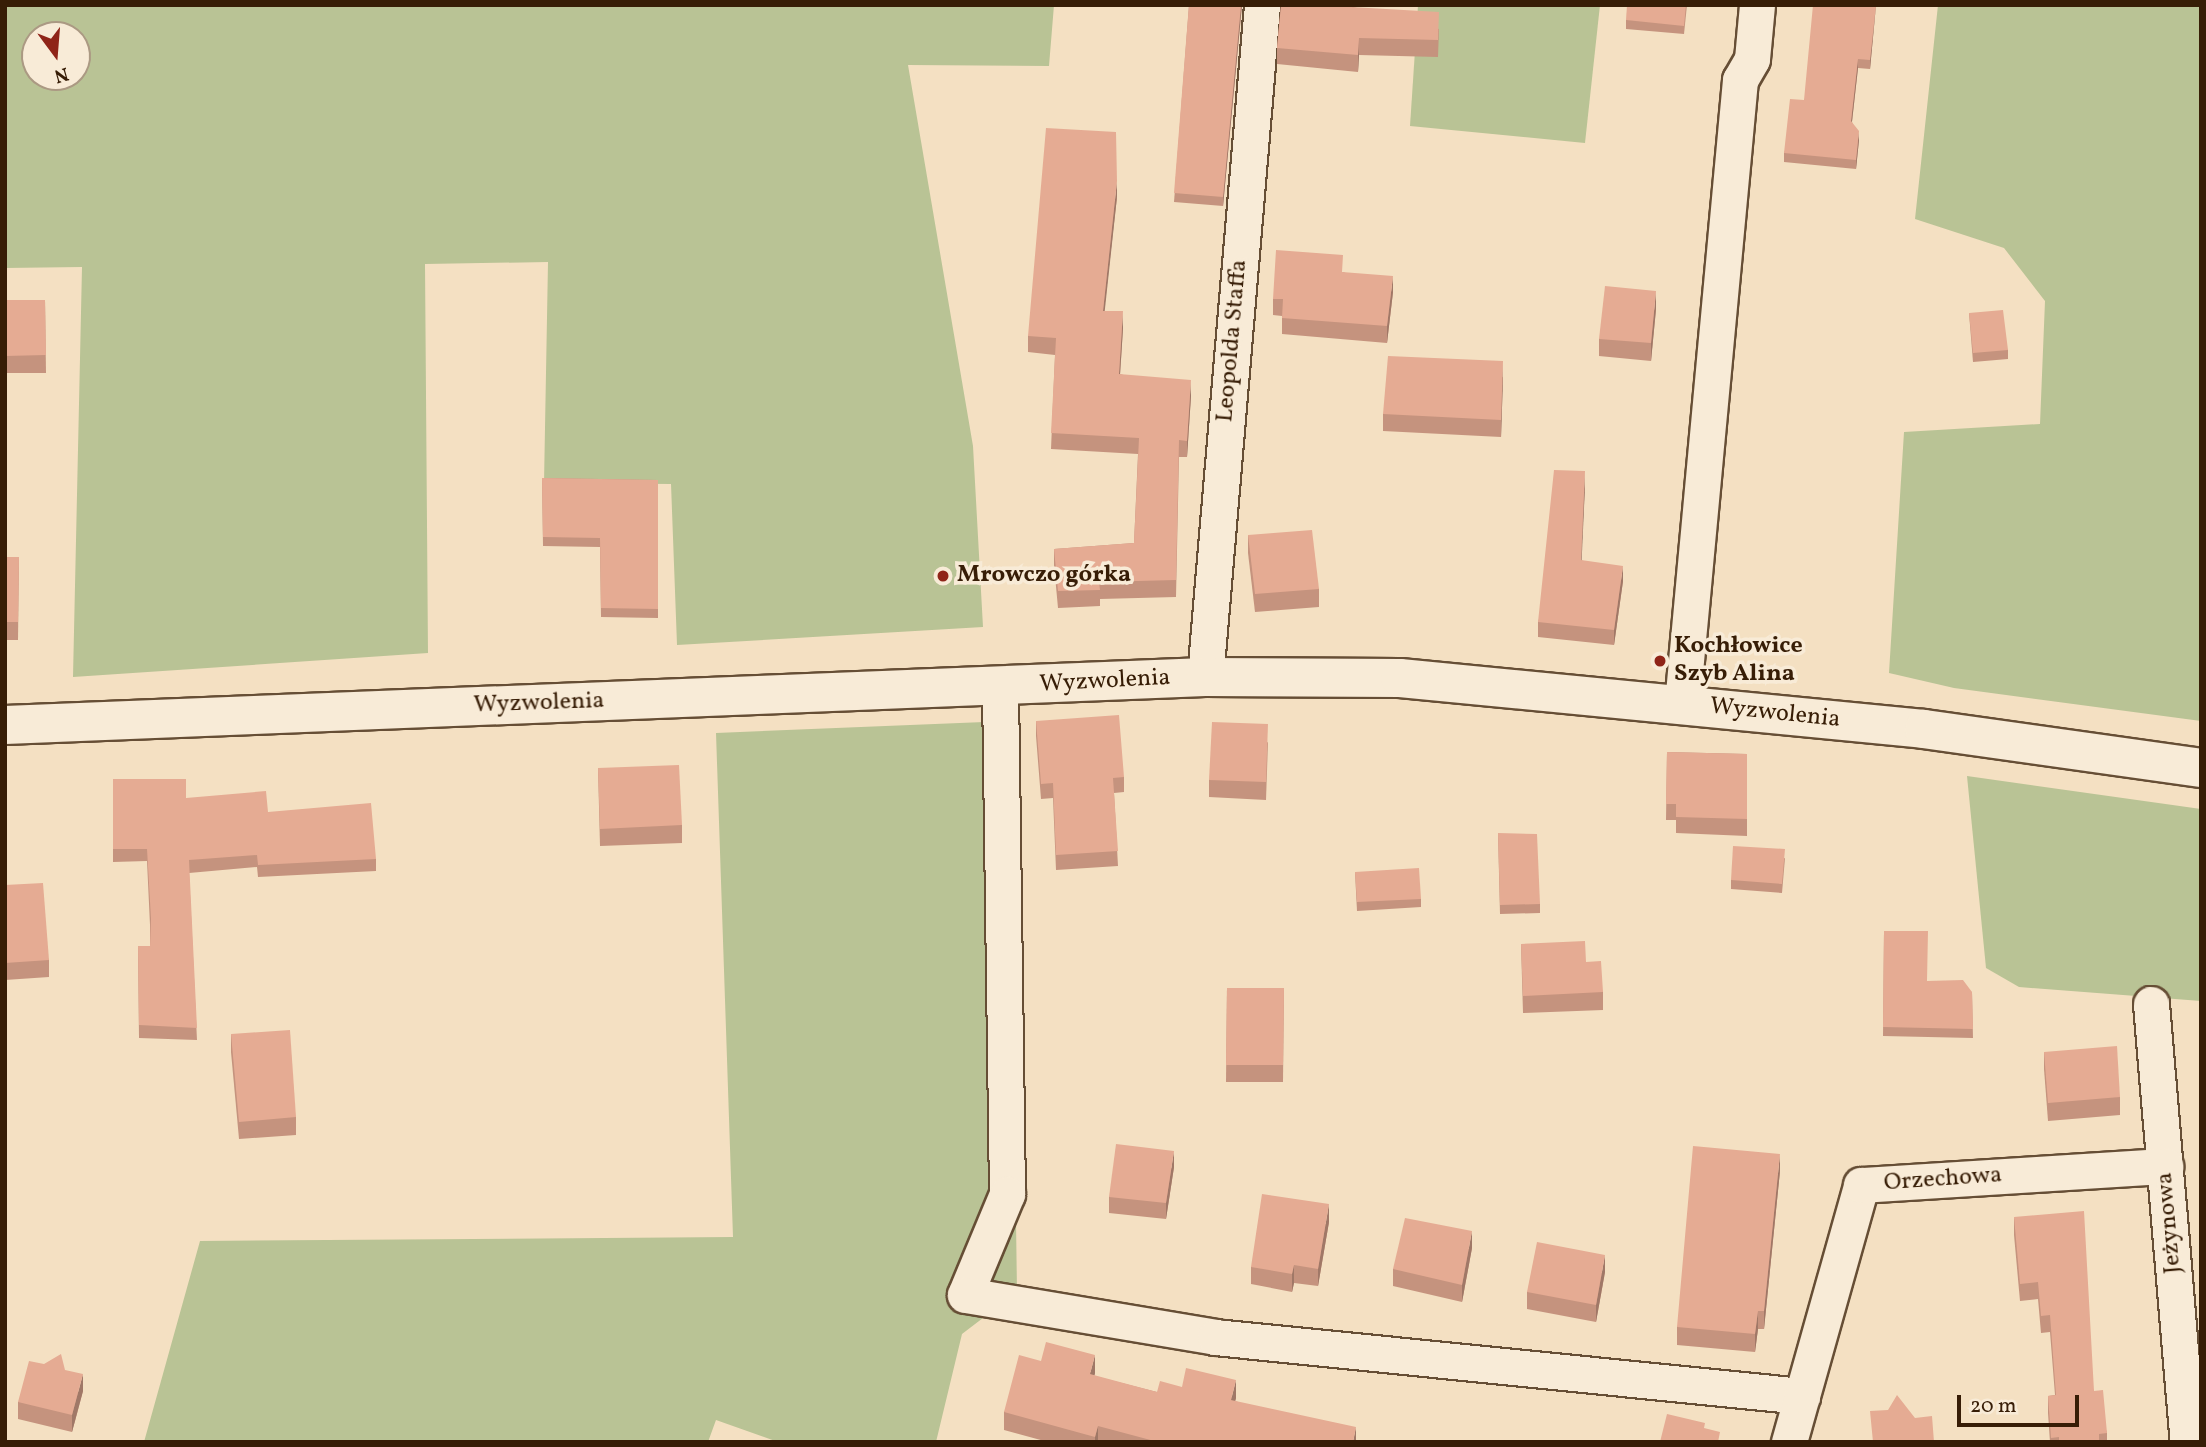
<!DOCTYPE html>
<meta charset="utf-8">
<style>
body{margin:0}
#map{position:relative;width:2206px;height:1447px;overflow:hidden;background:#f4e0c2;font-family:Vollkorn,serif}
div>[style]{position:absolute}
.green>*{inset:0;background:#b9c395}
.roads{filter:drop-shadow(2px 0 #664e35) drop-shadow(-2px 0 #664e35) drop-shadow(0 2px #664e35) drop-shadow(0 -2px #664e35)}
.street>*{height:35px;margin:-17.5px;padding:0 17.5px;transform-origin:17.5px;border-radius:17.5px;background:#f8ebd7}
.secondary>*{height:38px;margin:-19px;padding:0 19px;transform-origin:19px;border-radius:19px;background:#f8ebd7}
.wall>*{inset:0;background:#c5937e}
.shaded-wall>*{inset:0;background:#a07867}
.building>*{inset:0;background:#e5ab93}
.dots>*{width:19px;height:19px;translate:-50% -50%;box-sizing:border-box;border:4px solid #f8ebd7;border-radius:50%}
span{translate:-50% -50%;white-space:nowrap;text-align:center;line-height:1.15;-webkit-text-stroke:7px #f8ebd7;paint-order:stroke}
.street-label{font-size:24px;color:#371d06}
.poi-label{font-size:24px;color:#371d06;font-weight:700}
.left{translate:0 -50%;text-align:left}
.frame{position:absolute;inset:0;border:7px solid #371d06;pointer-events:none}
.north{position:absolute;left:21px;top:21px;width:70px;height:70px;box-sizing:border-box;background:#f8ebd7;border:2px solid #ab9983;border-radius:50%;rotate:164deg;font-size:19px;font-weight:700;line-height:28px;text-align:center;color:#371d06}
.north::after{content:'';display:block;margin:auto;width:24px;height:32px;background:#8f2418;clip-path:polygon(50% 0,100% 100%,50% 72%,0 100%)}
.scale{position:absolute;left:1957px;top:1395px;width:122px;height:32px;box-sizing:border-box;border:4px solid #371d06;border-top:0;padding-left:9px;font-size:21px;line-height:24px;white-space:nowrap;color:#371d06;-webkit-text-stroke:5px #f8ebd7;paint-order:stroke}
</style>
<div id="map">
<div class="green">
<div style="clip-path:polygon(evenodd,5px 5px,1054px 5px,1049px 66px,908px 65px,973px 446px,983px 627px,677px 645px,671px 484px,544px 483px,548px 262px,425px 264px,428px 653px,73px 677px,82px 267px,5px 268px,5px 5px,35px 35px,77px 35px,77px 77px,35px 77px,35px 35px)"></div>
<div style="clip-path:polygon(1418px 5px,1600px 5px,1585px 143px,1410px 126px)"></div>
<div style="clip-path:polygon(1938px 5px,2201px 5px,2201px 721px,1954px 688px,1889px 673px,1904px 432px,2040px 424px,2045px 301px,2004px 248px,1915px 219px)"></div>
<div style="clip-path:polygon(1009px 721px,1017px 1292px,962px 1334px,936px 1442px,778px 1442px,716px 1420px,708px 1442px,144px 1442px,200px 1241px,733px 1237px,716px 733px)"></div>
<div style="clip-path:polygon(1967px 776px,2201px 809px,2201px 1001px,2019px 987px,1986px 968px)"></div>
</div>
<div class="roads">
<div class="street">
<div style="left:1205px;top:677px;width:674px;rotate:-85.15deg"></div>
<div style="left:1000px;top:687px;width:507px;rotate:89.21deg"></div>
<div style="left:1007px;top:1194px;width:109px;rotate:112.6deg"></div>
<div style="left:965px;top:1295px;width:254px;rotate:9.5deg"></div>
<div style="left:1215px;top:1337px;width:590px;rotate:5.74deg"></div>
<div style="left:1682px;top:704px;width:627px;rotate:-84.69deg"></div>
<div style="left:1740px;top:80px;width:24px;rotate:-60deg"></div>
<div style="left:1752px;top:59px;width:54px;rotate:-84.7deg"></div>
<div style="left:2151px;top:1004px;width:440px;rotate:85.2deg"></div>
<div style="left:1789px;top:1442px;width:267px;rotate:-74.3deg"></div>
<div style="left:1861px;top:1185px;width:305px;rotate:-3.6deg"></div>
</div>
<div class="secondary">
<div style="left:5px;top:725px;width:1201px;rotate:-2.29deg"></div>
<div style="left:1205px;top:677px;width:195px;rotate:0.3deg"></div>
<div style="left:1400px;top:678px;width:526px;rotate:5.56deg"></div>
<div style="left:1924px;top:729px;width:280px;rotate:8deg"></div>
</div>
</div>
<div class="wall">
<div style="clip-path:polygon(1189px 5px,1242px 5px,1223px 206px,1174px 202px)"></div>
<div style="clip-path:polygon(1281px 5px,1353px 5px,1353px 7px,1439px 29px,1438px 57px,1359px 55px,1358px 72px,1277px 64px,1277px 48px)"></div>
<div style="clip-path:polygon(1687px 5px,1684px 34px,1626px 29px,1626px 20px)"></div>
<div style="clip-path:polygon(1876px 5px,1870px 69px,1858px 68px,1852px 122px,1859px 140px,1856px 169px,1784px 162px,1784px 153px,1804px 100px)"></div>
<div style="clip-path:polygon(1117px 197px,1104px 311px,1123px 328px,1120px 374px,1191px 396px,1187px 457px,1179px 457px,1176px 597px,1100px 599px,1100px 606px,1058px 608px,1054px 565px,1054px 549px,1134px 543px,1138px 454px,1051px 449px,1055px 355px,1028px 352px,1028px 336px)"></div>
<div style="clip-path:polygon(1343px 272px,1393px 292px,1387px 343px,1282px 334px,1282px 316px,1273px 315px,1273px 299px)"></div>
<div style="clip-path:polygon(5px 300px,45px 300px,46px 373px,5px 373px)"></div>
<div style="clip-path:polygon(1656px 309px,1651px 361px,1599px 356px,1599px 339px)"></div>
<div style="clip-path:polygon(1969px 313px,2008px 350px,2008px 359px,1973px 362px)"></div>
<div style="clip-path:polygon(1503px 377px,1501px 437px,1383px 431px,1383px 414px)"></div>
<div style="clip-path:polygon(542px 478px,658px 480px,658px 618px,601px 617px,600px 547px,543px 546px)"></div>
<div style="clip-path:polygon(1585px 486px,1581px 560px,1623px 581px,1614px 645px,1538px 637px,1538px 622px)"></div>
<div style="clip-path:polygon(1248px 535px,1319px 589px,1319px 607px,1255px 612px,1248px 553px)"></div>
<div style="clip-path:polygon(5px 557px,19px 557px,18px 640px,5px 640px)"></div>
<div style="clip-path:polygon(1036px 721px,1124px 777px,1124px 792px,1114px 793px,1118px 866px,1056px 870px,1053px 798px,1041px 799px,1036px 736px)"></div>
<div style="clip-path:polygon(1268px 742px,1266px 800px,1209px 797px,1209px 780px)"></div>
<div style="clip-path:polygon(1667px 752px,1747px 754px,1747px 836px,1676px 833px,1676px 820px,1666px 820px)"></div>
<div style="clip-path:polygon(598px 768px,682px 825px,682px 843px,600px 846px)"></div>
<div style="clip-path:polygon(113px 779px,186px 798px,268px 812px,376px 859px,376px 871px,258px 877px,257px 867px,189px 873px,197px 1040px,139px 1038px,138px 946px,150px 946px,150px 925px,147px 861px,113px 862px)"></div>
<div style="clip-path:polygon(1498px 833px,1540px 904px,1540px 913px,1500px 914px)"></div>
<div style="clip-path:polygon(1785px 858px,1782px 893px,1731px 889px,1731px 880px)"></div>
<div style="clip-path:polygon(1355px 872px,1421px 899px,1421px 907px,1357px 911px)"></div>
<div style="clip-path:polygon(5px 885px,49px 960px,49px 977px,5px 980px)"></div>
<div style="clip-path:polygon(1884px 931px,1927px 981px,1972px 992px,1973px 1038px,1883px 1036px)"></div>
<div style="clip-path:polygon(1521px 944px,1586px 962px,1603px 992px,1603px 1010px,1523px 1013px)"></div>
<div style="clip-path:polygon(1227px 988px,1284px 988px,1283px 1082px,1226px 1082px)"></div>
<div style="clip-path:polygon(231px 1034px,296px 1117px,296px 1135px,239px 1139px,231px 1052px)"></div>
<div style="clip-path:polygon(2044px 1052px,2120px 1097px,2120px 1115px,2048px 1121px,2044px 1069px)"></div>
<div style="clip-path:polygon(1174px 1167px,1166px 1219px,1109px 1213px,1109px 1197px)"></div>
<div style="clip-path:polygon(1780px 1171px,1764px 1329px,1758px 1329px,1755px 1352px,1677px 1345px,1677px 1327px)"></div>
<div style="clip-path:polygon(2014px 1217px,2094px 1391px,2107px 1433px,2107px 1442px,2050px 1442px,2048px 1413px,2048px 1396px,2055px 1395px,2050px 1332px,2041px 1333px,2038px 1299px,2020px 1301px,2014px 1235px)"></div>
<div style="clip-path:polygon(1329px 1222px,1318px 1286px,1294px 1283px,1292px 1292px,1251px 1284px,1251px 1267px)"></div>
<div style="clip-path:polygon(1472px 1248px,1462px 1302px,1393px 1286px,1393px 1269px)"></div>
<div style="clip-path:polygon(1605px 1272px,1596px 1322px,1527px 1309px,1527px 1292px)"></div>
<div style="clip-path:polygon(1041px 1361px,1095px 1373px,1094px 1376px,1157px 1392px,1182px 1387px,1236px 1398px,1235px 1401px,1356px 1442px,1048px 1442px,1004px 1430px,1004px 1412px)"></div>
<div style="clip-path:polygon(83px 1391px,72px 1432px,18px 1419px,18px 1402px)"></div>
</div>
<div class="shaded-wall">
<div style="clip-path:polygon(1241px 5px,1242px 5px,1223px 206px,1223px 197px)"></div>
<div style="clip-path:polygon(1876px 5px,1870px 69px,1870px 60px)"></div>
<div style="clip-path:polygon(1359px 38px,1359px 55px,1358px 72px,1358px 55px)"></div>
<div style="clip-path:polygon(1858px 59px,1858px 68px,1851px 130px,1851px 121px)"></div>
<div style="clip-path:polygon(1859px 131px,1859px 140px,1856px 169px,1856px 160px)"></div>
<div style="clip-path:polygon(1117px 181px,1117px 197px,1103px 327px,1103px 311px)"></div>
<div style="clip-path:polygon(1393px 276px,1393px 292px,1387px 343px,1387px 326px)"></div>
<div style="clip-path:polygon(1656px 291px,1656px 309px,1651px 361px,1651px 343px)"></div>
<div style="clip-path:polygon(1123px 311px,1123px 328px,1119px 391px,1119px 374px)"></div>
<div style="clip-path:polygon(1503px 361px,1503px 377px,1501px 437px,1501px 420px)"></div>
<div style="clip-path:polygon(1191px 380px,1191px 396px,1187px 457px,1187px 441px)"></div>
<div style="clip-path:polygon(1585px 471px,1585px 486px,1581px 575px,1581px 560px)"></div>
<div style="clip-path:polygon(1623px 566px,1623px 581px,1614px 645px,1614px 630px)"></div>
<div style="clip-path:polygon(1174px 1151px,1174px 1167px,1166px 1219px,1166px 1203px)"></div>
<div style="clip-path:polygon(1780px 1154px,1780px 1171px,1764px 1329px,1764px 1311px)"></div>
<div style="clip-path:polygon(1329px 1204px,1329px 1222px,1318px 1286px,1318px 1269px)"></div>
<div style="clip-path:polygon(1472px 1231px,1472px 1248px,1462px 1302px,1462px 1285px)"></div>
<div style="clip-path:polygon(1605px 1255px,1605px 1272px,1596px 1322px,1596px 1305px)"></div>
<div style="clip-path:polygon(1294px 1265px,1294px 1283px,1292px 1292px,1292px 1274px)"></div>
<div style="clip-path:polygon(1758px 1311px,1758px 1329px,1755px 1352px,1755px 1334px)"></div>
<div style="clip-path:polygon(1095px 1355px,1095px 1373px,1090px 1392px,1090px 1374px)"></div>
<div style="clip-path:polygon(83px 1374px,83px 1391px,72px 1432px,72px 1415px)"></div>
<div style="clip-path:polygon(1236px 1380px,1236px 1398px,1231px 1418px,1231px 1400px)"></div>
<div style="clip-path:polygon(1098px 1426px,1098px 1442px,1095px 1442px,1095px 1437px)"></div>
<div style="clip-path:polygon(1356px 1427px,1356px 1442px,1353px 1442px)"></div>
</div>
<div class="building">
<div style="clip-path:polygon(1189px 5px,1241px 5px,1223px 197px,1174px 193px)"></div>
<div style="clip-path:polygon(1281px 5px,1351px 5px,1351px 7px,1439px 12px,1438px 40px,1359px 38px,1358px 55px,1277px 48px)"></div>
<div style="clip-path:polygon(1627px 5px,1686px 5px,1684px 26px,1626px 20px)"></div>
<div style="clip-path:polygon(1813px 5px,1876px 5px,1870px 60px,1858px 59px,1851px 121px,1859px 131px,1856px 160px,1784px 153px,1790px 99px,1804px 100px)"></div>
<div style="clip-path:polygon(1046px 128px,1116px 132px,1117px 181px,1103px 311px,1123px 311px,1119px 374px,1191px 380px,1187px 441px,1179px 440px,1176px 580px,1099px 582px,1100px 590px,1058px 591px,1054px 549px,1134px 543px,1139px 438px,1051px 433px,1056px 338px,1028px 336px)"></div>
<div style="clip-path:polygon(1276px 250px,1343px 255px,1342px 272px,1393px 276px,1387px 326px,1282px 318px,1283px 299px,1273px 299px)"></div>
<div style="clip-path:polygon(1605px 286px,1656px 291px,1651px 343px,1599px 339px)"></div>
<div style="clip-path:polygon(5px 300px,45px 300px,46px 355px,5px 356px)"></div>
<div style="clip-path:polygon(2003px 310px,2008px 350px,1973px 353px,1969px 313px)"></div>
<div style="clip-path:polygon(1388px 356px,1503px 361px,1501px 420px,1383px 414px)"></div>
<div style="clip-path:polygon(1554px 470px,1585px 471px,1581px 560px,1623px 566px,1614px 630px,1538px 622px)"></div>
<div style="clip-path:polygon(542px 478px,658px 480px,658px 609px,601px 608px,600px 538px,543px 537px)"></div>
<div style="clip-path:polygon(1312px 530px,1319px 589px,1255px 594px,1248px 535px)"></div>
<div style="clip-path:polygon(5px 557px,19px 557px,18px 622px,5px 622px)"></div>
<div style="clip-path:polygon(1119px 715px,1124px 777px,1113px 778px,1118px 851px,1056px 855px,1053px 783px,1041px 784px,1036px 721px)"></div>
<div style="clip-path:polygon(1212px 722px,1268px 724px,1266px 782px,1209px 780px)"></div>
<div style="clip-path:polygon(1667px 752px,1747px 754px,1747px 819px,1676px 817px,1676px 804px,1666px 804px)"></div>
<div style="clip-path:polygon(679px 765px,682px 825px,600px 829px,598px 768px)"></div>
<div style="clip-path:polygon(113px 779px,186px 779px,186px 798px,266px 791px,268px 812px,371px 803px,376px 859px,258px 865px,257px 855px,189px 860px,197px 1028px,139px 1025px,138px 946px,150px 946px,151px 919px,147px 849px,113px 849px)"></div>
<div style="clip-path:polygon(1498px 833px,1537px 834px,1540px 904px,1500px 905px)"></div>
<div style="clip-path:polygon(1733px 846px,1785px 849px,1782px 884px,1731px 880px)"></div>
<div style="clip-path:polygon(1419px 868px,1421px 899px,1357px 902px,1355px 872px)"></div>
<div style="clip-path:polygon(43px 883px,49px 960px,5px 963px,5px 885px)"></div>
<div style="clip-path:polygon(1884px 931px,1928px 931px,1927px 981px,1963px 980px,1972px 992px,1973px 1029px,1883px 1027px)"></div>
<div style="clip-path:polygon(1585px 941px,1586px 962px,1601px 961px,1603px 992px,1523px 996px,1521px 944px)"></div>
<div style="clip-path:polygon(1227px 988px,1284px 988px,1283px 1065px,1226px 1065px)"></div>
<div style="clip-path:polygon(290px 1030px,296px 1117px,239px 1122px,231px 1034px)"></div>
<div style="clip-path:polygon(2117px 1046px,2120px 1097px,2048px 1103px,2044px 1052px)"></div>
<div style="clip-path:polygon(1116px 1144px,1174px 1151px,1166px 1203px,1109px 1197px)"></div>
<div style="clip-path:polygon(1693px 1146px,1780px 1154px,1764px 1311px,1758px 1311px,1755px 1334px,1677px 1327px)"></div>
<div style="clip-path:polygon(1262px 1194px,1329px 1204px,1318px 1269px,1294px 1265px,1292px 1274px,1251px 1267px)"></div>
<div style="clip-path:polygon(2084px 1211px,2094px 1391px,2103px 1390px,2107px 1433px,2099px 1434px,2099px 1442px,2059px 1442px,2059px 1437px,2051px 1438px,2048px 1396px,2056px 1395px,2050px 1315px,2041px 1316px,2038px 1282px,2020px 1284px,2014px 1217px)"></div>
<div style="clip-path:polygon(1405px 1218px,1472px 1231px,1462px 1285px,1393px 1269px)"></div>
<div style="clip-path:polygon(1537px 1242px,1605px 1255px,1596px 1305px,1527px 1292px)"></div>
<div style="clip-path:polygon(1046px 1342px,1095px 1355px,1090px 1374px,1157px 1392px,1160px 1381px,1182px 1387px,1186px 1368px,1236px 1380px,1231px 1400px,1356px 1427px,1353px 1442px,1158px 1442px,1098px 1426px,1095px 1437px,1004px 1412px,1019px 1355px,1041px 1361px)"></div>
<div style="clip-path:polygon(61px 1354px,65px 1370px,83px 1374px,72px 1415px,18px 1402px,29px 1361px,44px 1364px)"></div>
<div style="clip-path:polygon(1897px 1395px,1915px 1418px,1932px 1416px,1934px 1442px,1873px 1442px,1870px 1411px,1888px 1410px)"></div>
<div style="clip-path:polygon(1667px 1414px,1705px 1423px,1704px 1428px,1720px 1432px,1718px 1442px,1660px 1442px)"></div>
</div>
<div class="dots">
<div style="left:943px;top:576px;background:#8f2418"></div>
<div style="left:1660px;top:661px;background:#8f2418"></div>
</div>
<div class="street-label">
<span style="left:1233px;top:341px;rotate:-85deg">Leopolda Staffa</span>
<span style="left:1105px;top:682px;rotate:-3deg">Wyzwolenia</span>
<span style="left:539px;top:704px;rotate:-2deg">Wyzwolenia</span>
<span style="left:1775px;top:714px;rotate:6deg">Wyzwolenia</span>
<span style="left:1943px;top:1180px;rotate:-4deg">Orzechowa</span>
<span style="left:2170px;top:1223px;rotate:-95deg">Jeżynowa</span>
</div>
<div class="poi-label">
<span class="left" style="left:957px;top:576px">Mrowczo górka</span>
<span class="left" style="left:1674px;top:661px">Kochłowice<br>Szyb Alina</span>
</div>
<div class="frame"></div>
<div class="north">N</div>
<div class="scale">20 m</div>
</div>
